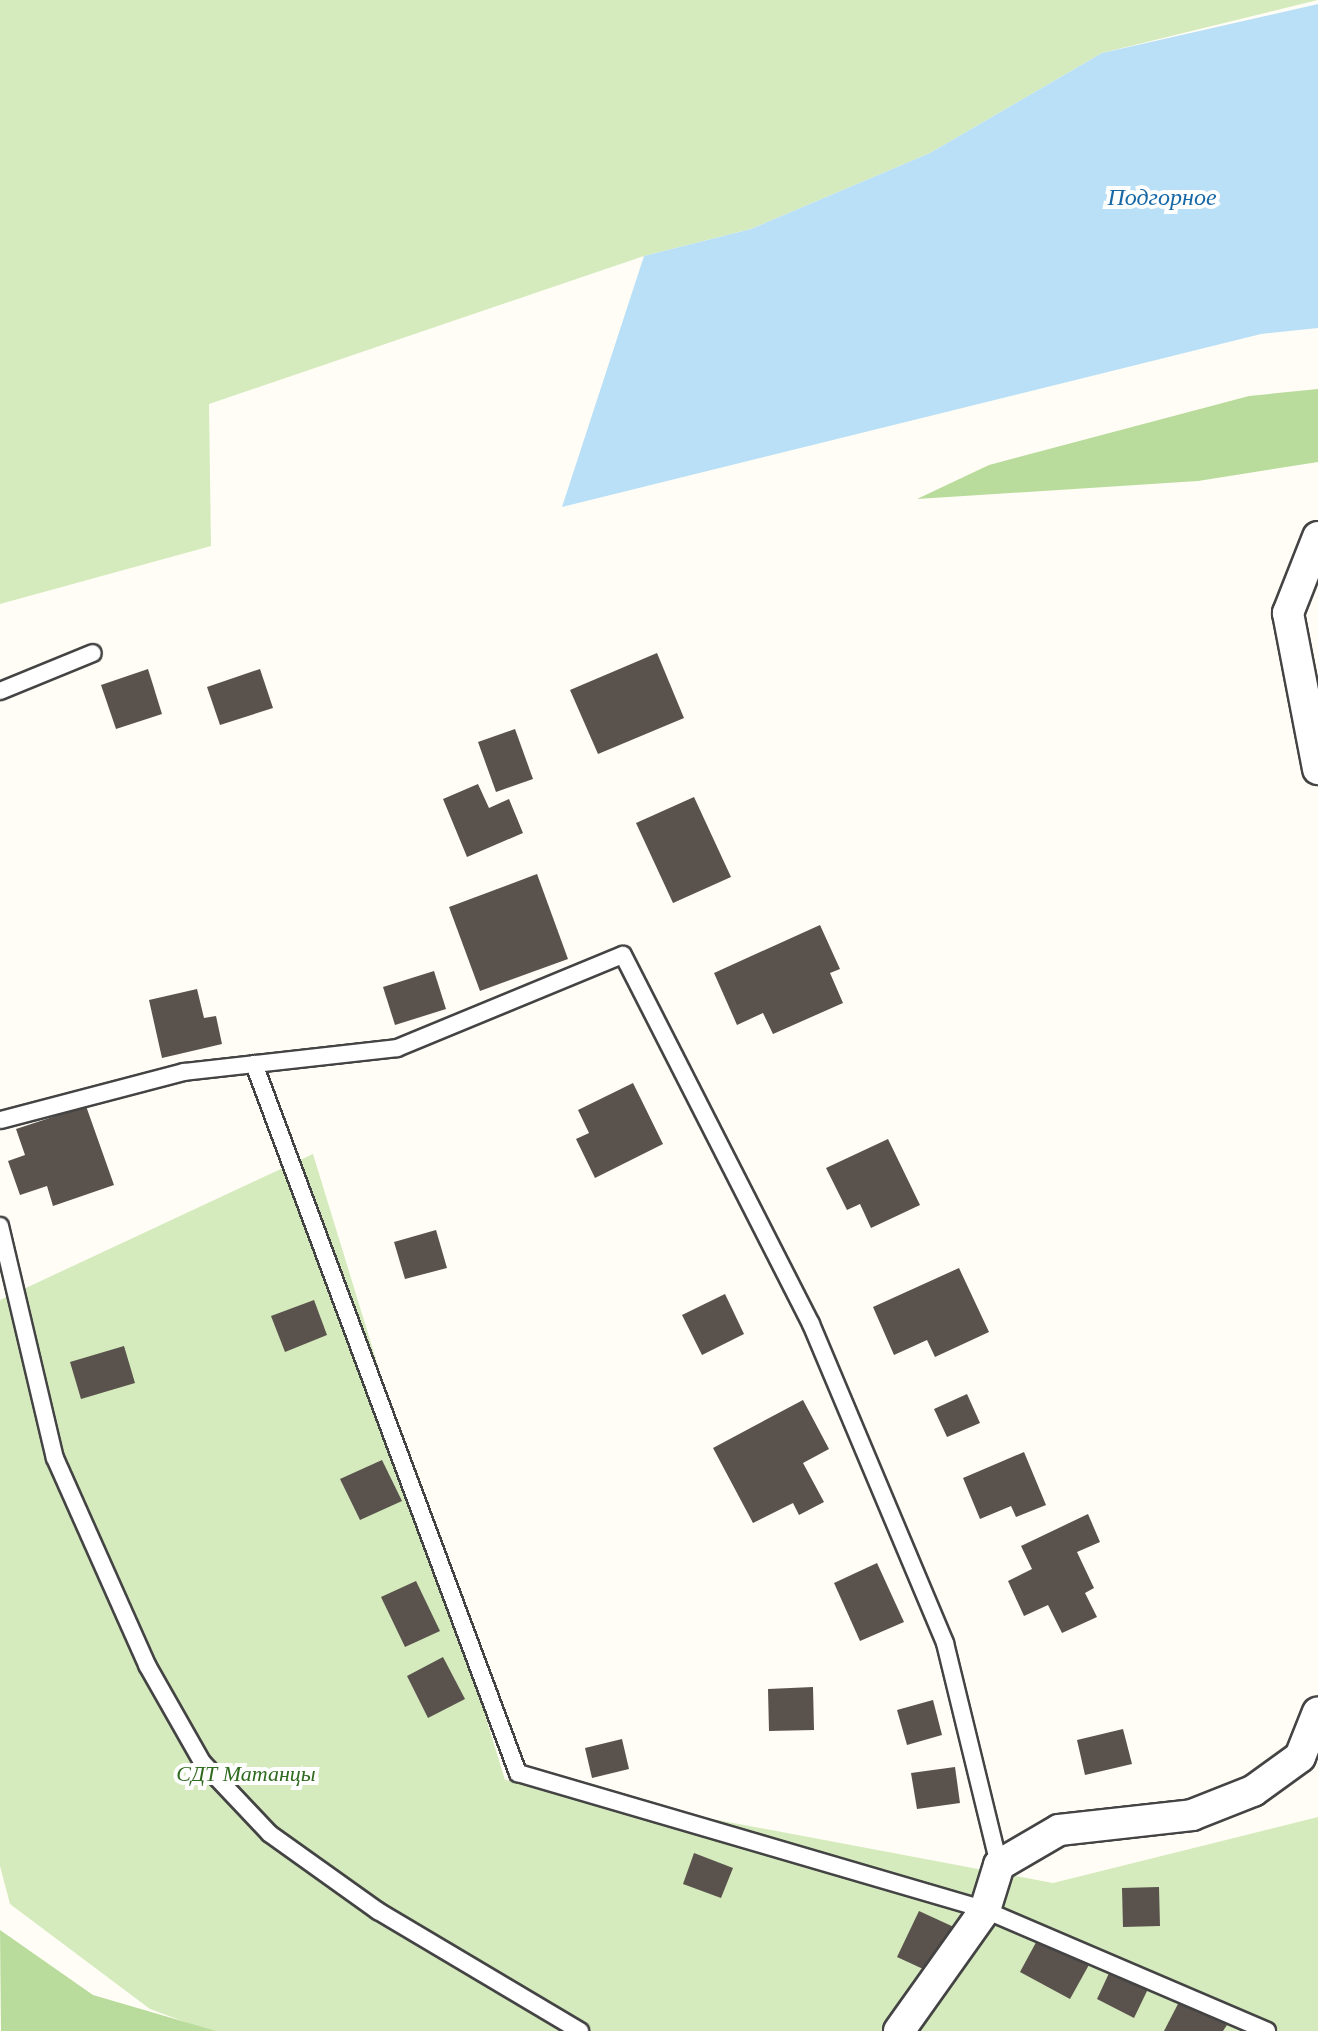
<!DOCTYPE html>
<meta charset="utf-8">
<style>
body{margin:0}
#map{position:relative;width:1318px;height:2031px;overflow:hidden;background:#fffdf5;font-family:Georgia,serif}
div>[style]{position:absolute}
.green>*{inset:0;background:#d5ebbd}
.forest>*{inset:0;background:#b9dc9c}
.water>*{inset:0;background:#b9e0f7}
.building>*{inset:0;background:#5a524d}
.roads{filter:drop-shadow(2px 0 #444) drop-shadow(-2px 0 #444) drop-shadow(0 2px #444) drop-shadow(0 -2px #444)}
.lane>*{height:16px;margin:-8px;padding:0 8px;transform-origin:8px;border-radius:8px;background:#fff}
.street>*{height:30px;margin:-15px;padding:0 15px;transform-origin:15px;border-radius:15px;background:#fff}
span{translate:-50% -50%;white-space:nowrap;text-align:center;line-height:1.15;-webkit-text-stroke:8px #fff;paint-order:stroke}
.park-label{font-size:22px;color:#2f6b1f;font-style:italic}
.water-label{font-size:24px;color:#1768a6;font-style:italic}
</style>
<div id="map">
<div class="green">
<div style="clip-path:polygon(0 0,1318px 0,1102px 53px,930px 153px,751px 229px,644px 256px,209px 404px,211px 546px,0 604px)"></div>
<div style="clip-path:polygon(313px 1154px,505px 1780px,1053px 1883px,1318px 1817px,1318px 2031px,209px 2031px,150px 2009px,10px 1904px,0 1866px,0 1300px)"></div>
</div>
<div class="forest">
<div style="clip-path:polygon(1318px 389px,1318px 462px,1198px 481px,917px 499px,989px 465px,1249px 396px)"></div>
<div style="clip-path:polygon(0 1930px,93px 1995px,216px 2031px,1px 2031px)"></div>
</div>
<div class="water">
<div style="clip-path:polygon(1318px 4px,1318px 328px,1261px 334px,562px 507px,644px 256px,751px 229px,930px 153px,1102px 53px)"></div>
</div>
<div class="building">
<div style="clip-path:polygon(657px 653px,684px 718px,598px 754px,570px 690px)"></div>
<div style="clip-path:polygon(148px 669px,162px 714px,116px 729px,101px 685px)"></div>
<div style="clip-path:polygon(260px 669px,273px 708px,220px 725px,207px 687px)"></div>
<div style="clip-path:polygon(515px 729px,533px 779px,496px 792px,478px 742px)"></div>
<div style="clip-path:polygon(478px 784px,489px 808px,509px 799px,523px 833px,467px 857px,443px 799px)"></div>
<div style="clip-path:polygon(694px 797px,731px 877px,673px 903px,636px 823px)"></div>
<div style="clip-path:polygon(537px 874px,568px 959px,480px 991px,449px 907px)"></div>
<div style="clip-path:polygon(820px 925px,840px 969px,830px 973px,843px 1003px,773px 1034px,763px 1013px,737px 1025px,714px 973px)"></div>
<div style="clip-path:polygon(434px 971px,446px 1009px,395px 1025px,383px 987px)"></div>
<div style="clip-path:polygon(197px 989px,204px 1018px,216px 1016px,222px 1044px,162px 1058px,149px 1000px)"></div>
<div style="clip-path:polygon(633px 1083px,663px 1144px,595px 1178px,576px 1139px,589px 1133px,578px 1110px)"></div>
<div style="clip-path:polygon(86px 1106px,114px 1185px,53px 1206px,47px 1186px,20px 1195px,8px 1161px,25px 1155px,16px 1129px)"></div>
<div style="clip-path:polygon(888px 1139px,920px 1205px,871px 1228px,860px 1204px,847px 1210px,826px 1168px)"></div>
<div style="clip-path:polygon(436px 1230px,447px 1268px,405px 1279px,394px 1242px)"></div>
<div style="clip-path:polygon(959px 1268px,989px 1332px,935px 1357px,927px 1340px,894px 1355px,873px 1307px)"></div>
<div style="clip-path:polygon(725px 1294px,744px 1334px,702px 1355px,682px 1315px)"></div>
<div style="clip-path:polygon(314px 1300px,327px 1335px,285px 1352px,271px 1316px)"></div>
<div style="clip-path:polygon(124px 1346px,135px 1383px,81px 1399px,70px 1362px)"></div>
<div style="clip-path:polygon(967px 1394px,980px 1423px,947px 1437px,934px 1409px)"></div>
<div style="clip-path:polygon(803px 1400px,829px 1449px,803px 1463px,824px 1502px,799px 1515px,793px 1503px,753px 1523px,713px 1448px)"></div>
<div style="clip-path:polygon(1024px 1452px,1046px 1505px,1016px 1517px,1011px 1506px,980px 1519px,963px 1478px)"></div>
<div style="clip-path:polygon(382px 1460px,402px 1501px,360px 1520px,340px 1479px)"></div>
<div style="clip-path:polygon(1088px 1514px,1100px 1542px,1077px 1552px,1094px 1588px,1085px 1593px,1097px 1617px,1062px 1633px,1048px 1605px,1024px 1616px,1008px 1581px,1032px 1569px,1021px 1546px)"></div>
<div style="clip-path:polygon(877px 1563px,904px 1622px,860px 1641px,834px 1583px)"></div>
<div style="clip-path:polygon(416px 1581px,440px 1631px,405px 1647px,381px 1597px)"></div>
<div style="clip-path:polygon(443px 1657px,465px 1699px,428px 1718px,407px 1676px)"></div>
<div style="clip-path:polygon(813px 1687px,814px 1730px,769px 1731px,768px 1689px)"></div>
<div style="clip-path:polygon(933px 1700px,942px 1735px,907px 1745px,897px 1710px)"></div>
<div style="clip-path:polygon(1123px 1729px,1132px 1764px,1085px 1775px,1077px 1740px)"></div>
<div style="clip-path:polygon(622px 1739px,629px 1769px,592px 1778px,585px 1748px)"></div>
<div style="clip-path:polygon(955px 1767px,960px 1803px,917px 1809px,911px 1773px)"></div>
<div style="clip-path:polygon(694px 1853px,733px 1868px,721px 1898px,683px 1884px)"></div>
<div style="clip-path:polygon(1159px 1887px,1160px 1926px,1123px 1927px,1122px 1888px)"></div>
<div style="clip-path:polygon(919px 1911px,956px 1928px,934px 1974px,897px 1957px)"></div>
<div style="clip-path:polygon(1040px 1935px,1090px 1963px,1070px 1999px,1020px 1972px)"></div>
<div style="clip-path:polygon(1110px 1971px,1148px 1989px,1134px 2018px,1097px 1999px)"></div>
<div style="clip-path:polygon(1180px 2000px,1227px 2025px,1223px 2031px,1164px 2031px)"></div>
</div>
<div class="roads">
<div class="lane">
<div style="left:0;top:691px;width:100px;rotate:-22.2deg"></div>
<div style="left:254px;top:1064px;width:757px;rotate:69.58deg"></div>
<div style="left:518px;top:1773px;width:487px;rotate:16.3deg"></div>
<div style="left:985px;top:1910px;width:307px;rotate:23.2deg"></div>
<div style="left:1px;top:1120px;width:189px;rotate:-14.7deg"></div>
<div style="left:184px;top:1072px;width:214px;rotate:-6.4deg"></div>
<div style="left:397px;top:1048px;width:244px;rotate:-22.4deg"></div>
<div style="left:623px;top:955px;width:414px;rotate:63deg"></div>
<div style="left:811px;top:1324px;width:346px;rotate:67.2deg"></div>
<div style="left:945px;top:1643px;width:228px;rotate:76.3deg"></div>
<div style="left:0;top:1226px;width:238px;rotate:76.7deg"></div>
<div style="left:55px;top:1458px;width:227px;rotate:66deg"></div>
<div style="left:147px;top:1665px;width:112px;rotate:60.4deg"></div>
<div style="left:202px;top:1762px;width:99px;rotate:46.6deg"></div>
<div style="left:270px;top:1834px;width:133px;rotate:35.5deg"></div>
<div style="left:378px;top:1911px;width:235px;rotate:30.7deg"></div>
</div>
<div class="street">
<div style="left:1318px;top:537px;width:82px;rotate:111.5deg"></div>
<div style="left:1288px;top:613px;width:159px;rotate:79.1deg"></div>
<div style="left:899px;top:2031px;width:148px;rotate:-54.6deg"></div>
<div style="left:985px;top:1910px;width:47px;rotate:-72.7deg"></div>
<div style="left:999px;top:1865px;width:69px;rotate:-30.3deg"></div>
<div style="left:1059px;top:1830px;width:134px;rotate:-6.4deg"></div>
<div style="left:1192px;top:1815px;width:66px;rotate:-21.5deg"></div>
<div style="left:1253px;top:1791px;width:58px;rotate:-35.9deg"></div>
<div style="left:1300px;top:1757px;width:48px;rotate:-68.2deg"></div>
</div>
</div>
<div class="park-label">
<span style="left:246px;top:1774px">СДТ Матанцы</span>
</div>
<div class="water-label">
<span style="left:1162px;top:198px">Подгорное</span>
</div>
</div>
